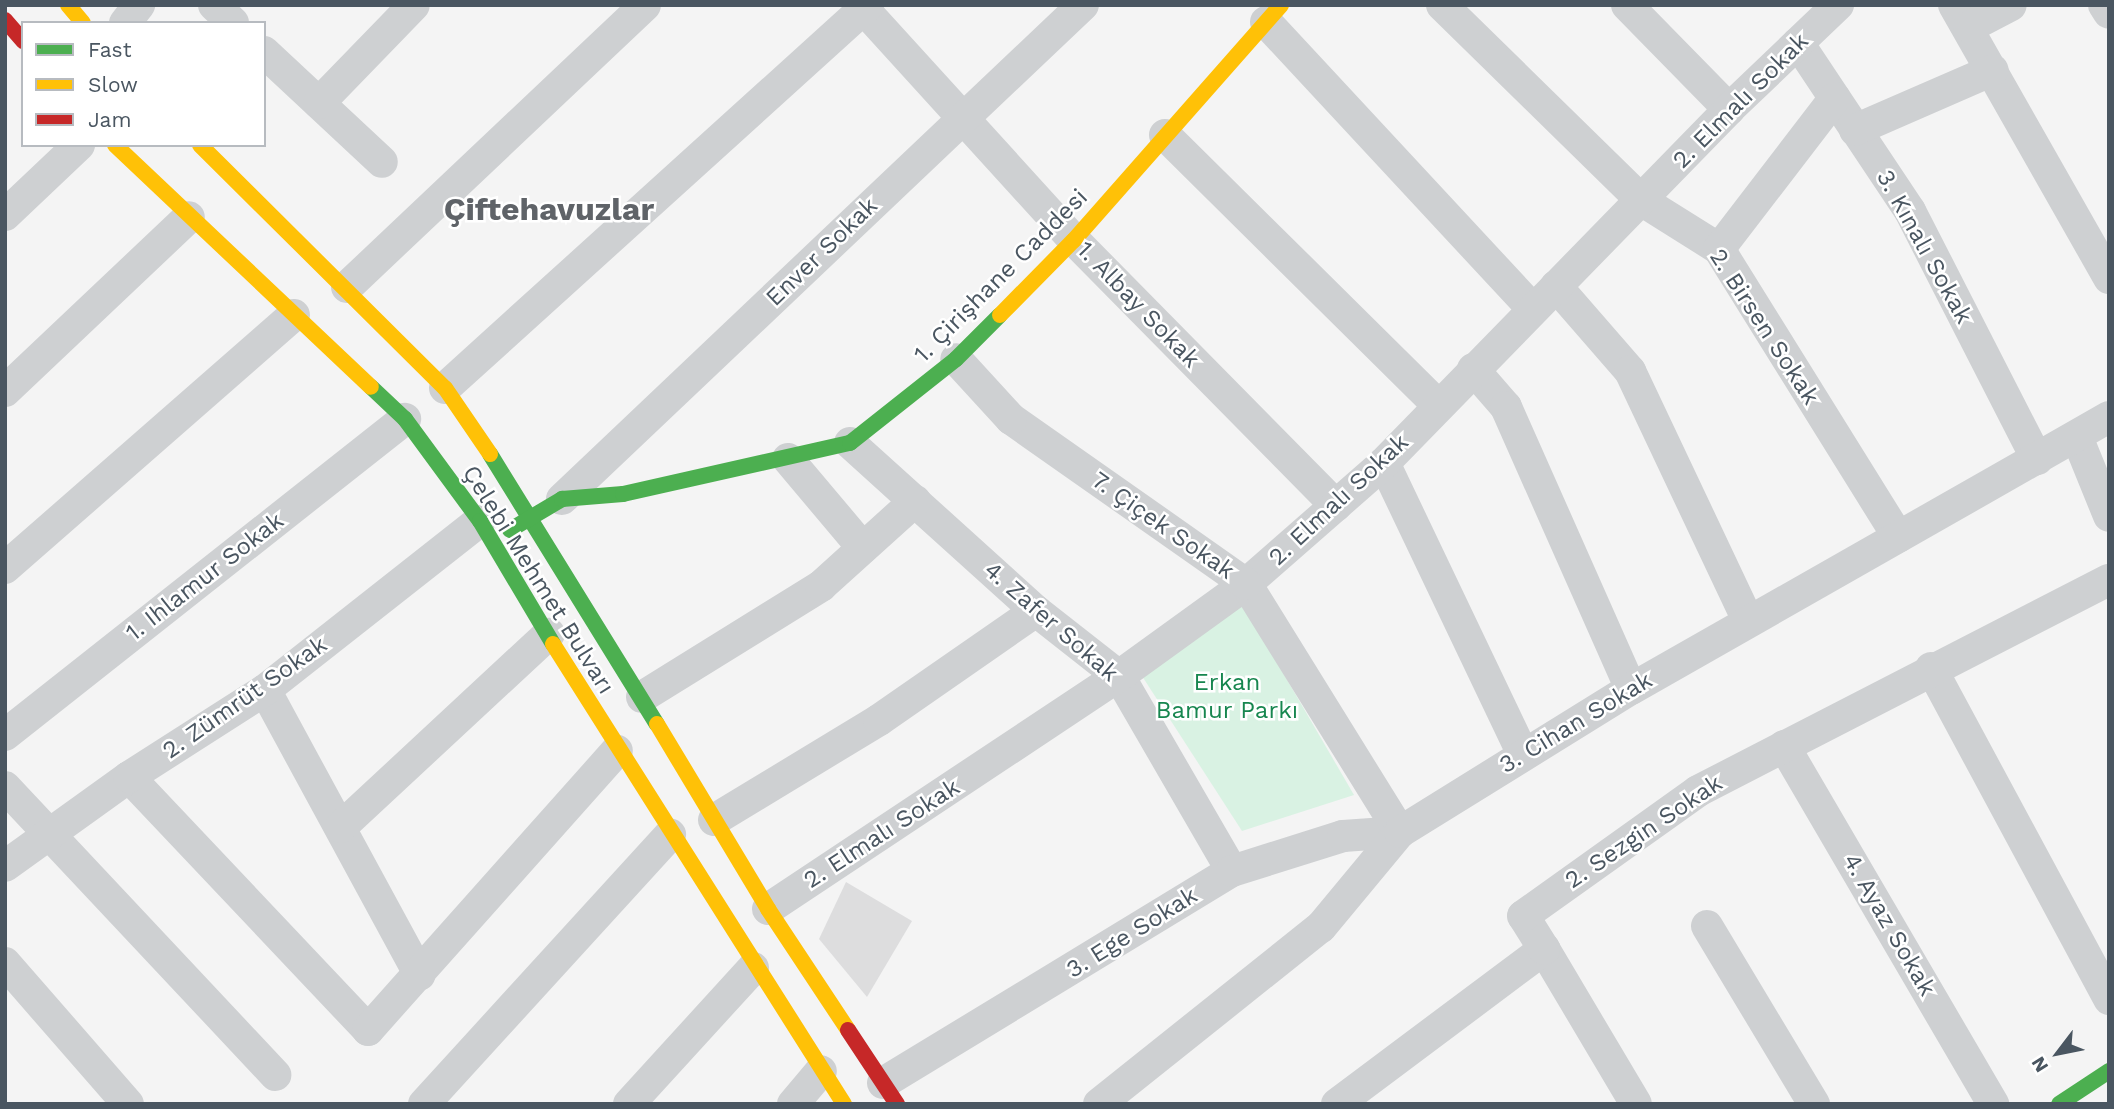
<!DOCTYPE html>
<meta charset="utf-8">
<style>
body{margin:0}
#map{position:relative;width:2114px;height:1109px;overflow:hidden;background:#f4f4f4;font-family:"Work Sans",sans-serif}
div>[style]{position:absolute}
.green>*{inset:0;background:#d9f2e3}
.building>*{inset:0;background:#ddddde}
.street>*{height:32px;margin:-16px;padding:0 16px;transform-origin:16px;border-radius:16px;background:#ced0d2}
.fast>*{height:16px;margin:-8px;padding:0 8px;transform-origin:8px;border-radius:8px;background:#4caf50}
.slow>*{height:16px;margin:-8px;padding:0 8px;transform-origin:8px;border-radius:8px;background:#ffc107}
.jam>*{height:16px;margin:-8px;padding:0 8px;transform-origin:8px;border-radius:8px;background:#c62828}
span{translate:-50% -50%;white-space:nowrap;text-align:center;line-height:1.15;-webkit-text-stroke:5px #fff;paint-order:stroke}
.street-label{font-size:24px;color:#4a5661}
.park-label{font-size:24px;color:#17864f}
.district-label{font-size:32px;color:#5f6368;font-weight:700}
.frame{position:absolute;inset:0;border:7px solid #4a5661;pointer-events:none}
.legend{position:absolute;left:21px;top:21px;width:245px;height:126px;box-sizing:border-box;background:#fff;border:2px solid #b7bbc0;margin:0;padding:9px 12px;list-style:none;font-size:21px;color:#4a5661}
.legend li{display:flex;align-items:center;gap:14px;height:35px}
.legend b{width:35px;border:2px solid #b7bbc0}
.north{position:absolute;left:2023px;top:1018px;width:70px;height:70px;-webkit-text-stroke:5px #fff;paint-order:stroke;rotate:238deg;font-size:19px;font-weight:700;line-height:28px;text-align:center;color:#4a5661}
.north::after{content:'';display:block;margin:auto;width:24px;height:32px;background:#4a5661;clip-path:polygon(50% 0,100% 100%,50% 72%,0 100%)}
</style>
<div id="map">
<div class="green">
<div style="clip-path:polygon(1243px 604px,1354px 795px,1242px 831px,1142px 676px)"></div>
</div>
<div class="building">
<div style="clip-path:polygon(846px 882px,912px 921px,867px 997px,819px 939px)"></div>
</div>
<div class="street">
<div style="left:214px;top:5px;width:26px;rotate:43deg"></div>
<div style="left:860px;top:5px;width:318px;rotate:47.7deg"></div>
<div style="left:1074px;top:240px;width:373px;rotate:45.4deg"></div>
<div style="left:1442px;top:5px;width:279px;rotate:44.4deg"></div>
<div style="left:1641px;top:200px;width:92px;rotate:32.1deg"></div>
<div style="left:1719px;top:249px;width:339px;rotate:58.1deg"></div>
<div style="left:1627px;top:5px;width:146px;rotate:45.6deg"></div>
<div style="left:1954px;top:5px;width:314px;rotate:60.4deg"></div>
<div style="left:2104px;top:5px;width:9px;rotate:58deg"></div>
<div style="left:1266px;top:22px;width:392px;rotate:47.1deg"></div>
<div style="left:125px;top:23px;width:23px;rotate:-52deg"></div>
<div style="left:1969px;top:27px;width:47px;rotate:-27.6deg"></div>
<div style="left:1798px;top:43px;width:202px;rotate:56.3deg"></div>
<div style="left:1910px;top:211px;width:279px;rotate:62.9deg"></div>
<div style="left:264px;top:52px;width:161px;rotate:43deg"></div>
<div style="left:319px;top:103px;width:136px;rotate:-45.9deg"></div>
<div style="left:1855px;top:130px;width:150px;rotate:-23.5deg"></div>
<div style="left:1165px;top:135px;width:384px;rotate:44.7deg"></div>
<div style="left:5px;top:215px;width:102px;rotate:-43.4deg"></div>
<div style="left:1719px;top:249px;width:190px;rotate:-52.5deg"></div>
<div style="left:1556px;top:286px;width:113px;rotate:49deg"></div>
<div style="left:1630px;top:371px;width:276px;rotate:64.7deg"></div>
<div style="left:347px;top:287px;width:410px;rotate:-43.4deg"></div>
<div style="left:1473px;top:369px;width:50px;rotate:49deg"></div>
<div style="left:1506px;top:407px;width:308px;rotate:66.1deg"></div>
<div style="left:445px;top:388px;width:571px;rotate:-42.16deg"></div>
<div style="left:5px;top:391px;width:253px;rotate:-43.4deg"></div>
<div style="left:2077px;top:437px;width:85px;rotate:67.9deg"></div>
<div style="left:850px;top:443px;width:251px;rotate:42.1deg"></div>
<div style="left:1036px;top:611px;width:105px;rotate:38.1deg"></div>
<div style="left:1119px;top:676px;width:225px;rotate:59.9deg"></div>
<div style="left:788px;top:459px;width:116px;rotate:49.9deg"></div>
<div style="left:1384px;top:463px;width:323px;rotate:64.5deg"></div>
<div style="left:562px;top:499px;width:718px;rotate:-43.48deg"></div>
<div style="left:5px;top:568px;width:384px;rotate:-41.2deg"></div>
<div style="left:1931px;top:668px;width:376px;rotate:61.7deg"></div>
<div style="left:265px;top:690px;width:324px;rotate:61.5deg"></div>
<div style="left:642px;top:697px;width:211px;rotate:-31.8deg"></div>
<div style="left:821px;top:586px;width:127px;rotate:-42.1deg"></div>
<div style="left:5px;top:735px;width:510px;rotate:-38.31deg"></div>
<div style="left:1784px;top:746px;width:415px;rotate:59.7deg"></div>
<div style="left:129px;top:777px;width:348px;rotate:46.6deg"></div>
<div style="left:368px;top:1030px;width:374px;rotate:-48.3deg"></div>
<div style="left:5px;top:787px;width:395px;rotate:46.8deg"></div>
<div style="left:714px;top:820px;width:193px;rotate:-31.2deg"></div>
<div style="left:879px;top:720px;width:191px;rotate:-34.8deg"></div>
<div style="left:341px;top:827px;width:284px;rotate:-42.9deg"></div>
<div style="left:5px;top:866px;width:153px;rotate:-35.7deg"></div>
<div style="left:129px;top:777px;width:161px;rotate:-32.6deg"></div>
<div style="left:265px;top:690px;width:273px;rotate:-38.2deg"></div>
<div style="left:768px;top:909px;width:421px;rotate:-33.6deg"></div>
<div style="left:1119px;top:676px;width:157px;rotate:-35.9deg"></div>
<div style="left:1246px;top:584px;width:184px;rotate:-41.2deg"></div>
<div style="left:1384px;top:463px;width:494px;rotate:-45.7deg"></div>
<div style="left:1729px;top:109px;width:151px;rotate:-43.7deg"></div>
<div style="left:1707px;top:926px;width:208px;rotate:59deg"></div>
<div style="left:1544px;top:949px;width:180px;rotate:59.3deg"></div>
<div style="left:5px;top:963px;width:187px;rotate:48.9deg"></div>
<div style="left:883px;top:1083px;width:408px;rotate:-31.3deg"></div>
<div style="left:1232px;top:871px;width:116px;rotate:-17.5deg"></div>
<div style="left:1343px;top:836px;width:57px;rotate:-4deg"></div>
<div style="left:1400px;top:832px;width:292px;rotate:-121.8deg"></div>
<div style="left:1246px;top:584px;width:287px;rotate:-144.9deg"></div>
<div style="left:1011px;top:419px;width:81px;rotate:-132.5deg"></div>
<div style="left:424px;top:1104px;width:365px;rotate:-47.6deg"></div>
<div style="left:629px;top:1104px;width:184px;rotate:-47.6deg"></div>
<div style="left:793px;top:1104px;width:43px;rotate:-49.7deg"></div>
<div style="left:1099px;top:1104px;width:284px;rotate:-38.6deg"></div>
<div style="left:1321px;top:927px;width:124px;rotate:-50.3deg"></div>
<div style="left:1400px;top:832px;width:272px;rotate:-31.8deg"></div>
<div style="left:1631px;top:689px;width:550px;rotate:-29.64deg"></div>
<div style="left:1337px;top:1104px;width:259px;rotate:-36.8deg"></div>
<div style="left:1544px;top:949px;width:39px;rotate:-122deg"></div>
<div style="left:1523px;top:916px;width:215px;rotate:-35.5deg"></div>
<div style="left:1698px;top:791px;width:462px;rotate:-27.2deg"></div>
</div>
<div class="fast">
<div style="left:371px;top:387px;width:47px;rotate:43.3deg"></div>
<div style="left:405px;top:419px;width:127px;rotate:53.7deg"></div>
<div style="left:480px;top:521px;width:143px;rotate:59.3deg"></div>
<div style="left:490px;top:454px;width:317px;rotate:58.3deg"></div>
<div style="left:510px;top:530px;width:61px;rotate:-30.8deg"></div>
<div style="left:562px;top:499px;width:61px;rotate:-4.7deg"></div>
<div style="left:623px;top:494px;width:233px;rotate:-12.7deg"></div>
<div style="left:850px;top:443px;width:135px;rotate:-38.4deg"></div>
<div style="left:956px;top:359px;width:62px;rotate:-45deg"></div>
<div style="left:2059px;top:1104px;width:60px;rotate:-33.4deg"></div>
</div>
<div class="slow">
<div style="left:68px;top:5px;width:23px;rotate:50deg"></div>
<div style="left:115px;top:145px;width:352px;rotate:43.4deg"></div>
<div style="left:200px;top:145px;width:345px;rotate:44.8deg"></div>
<div style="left:445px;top:388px;width:80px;rotate:55.7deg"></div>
<div style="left:1000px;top:315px;width:105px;rotate:-45.4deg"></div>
<div style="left:1074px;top:240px;width:313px;rotate:-48.6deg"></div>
<div style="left:553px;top:644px;width:544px;rotate:57.68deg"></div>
<div style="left:657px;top:724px;width:216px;rotate:59deg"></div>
<div style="left:768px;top:909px;width:145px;rotate:56.5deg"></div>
</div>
<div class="jam">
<div style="left:5px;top:20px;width:28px;rotate:49deg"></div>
<div style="left:848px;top:1030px;width:89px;rotate:56.5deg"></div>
</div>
<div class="street-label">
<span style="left:1741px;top:101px;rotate:-45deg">2. Elmalı Sokak</span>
<span style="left:1924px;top:247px;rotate:61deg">3. Kınalı Sokak</span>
<span style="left:822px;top:252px;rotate:-44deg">Enver Sokak</span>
<span style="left:1001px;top:276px;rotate:-45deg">1. Çirişhane Caddesi</span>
<span style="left:1138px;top:305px;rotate:46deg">1. Albay Sokak</span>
<span style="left:1764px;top:327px;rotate:57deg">2. Birsen Sokak</span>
<span style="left:1339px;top:500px;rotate:-43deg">2. Elmalı Sokak</span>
<span style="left:1163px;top:526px;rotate:35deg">7. Çiçek Sokak</span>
<span style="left:205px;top:577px;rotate:-38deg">1. Ihlamur Sokak</span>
<span style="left:538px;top:580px;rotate:58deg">Çelebi Mehmet Bulvarı</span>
<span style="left:1051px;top:622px;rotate:41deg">4. Zafer Sokak</span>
<span style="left:245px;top:698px;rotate:-35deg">2. Zümrüt Sokak</span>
<span style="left:1576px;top:723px;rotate:-31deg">3. Cihan Sokak</span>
<span style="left:1644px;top:832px;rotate:-34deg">2. Sezgin Sokak</span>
<span style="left:882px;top:834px;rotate:-33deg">2. Elmalı Sokak</span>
<span style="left:1889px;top:925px;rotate:60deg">4. Ayaz Sokak</span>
<span style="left:1132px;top:933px;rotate:-32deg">3. Ege Sokak</span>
</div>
<div class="park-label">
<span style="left:1227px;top:697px">Erkan<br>Bamur Parkı</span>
</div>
<div class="district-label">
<span style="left:549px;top:209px">Çiftehavuzlar</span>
</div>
<div class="frame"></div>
<ul class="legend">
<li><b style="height:9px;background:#4caf50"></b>Fast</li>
<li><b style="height:9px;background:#ffc107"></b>Slow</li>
<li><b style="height:9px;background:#c62828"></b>Jam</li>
</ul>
<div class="north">N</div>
</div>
